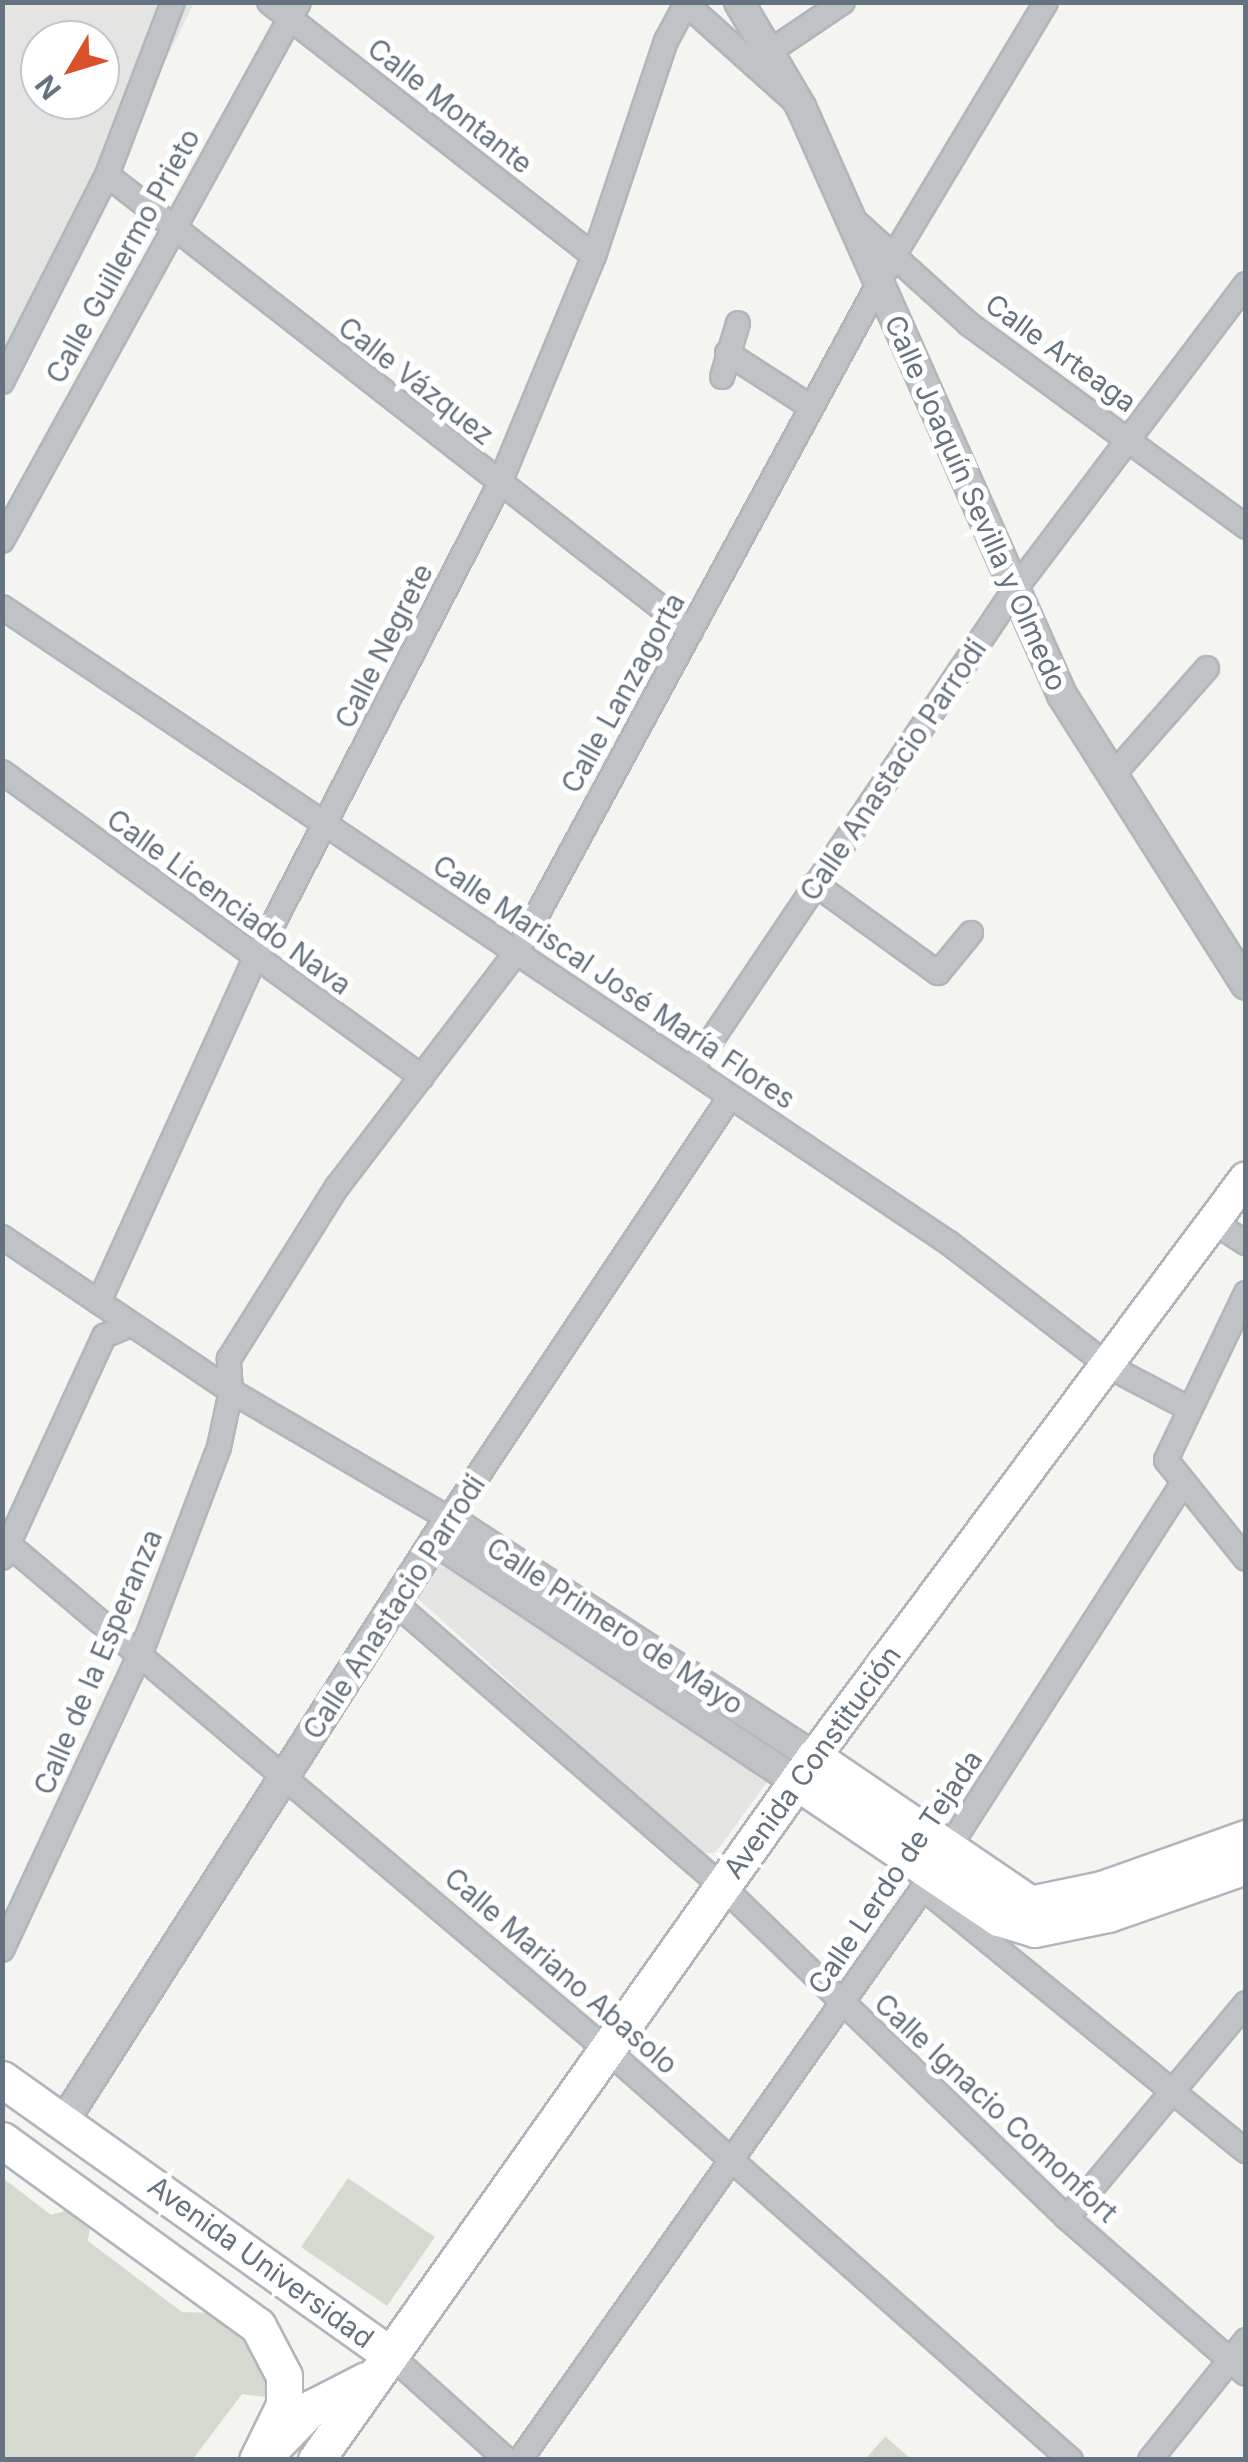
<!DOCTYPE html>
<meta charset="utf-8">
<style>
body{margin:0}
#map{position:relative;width:1248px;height:2462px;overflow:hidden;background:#f4f4f0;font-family:Inter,sans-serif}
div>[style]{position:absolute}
.built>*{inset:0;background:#e4e5e3}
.green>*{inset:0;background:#d5dad1}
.roads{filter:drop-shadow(2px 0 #b2b6ba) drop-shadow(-2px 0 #b2b6ba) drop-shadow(0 2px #b2b6ba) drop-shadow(0 -2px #b2b6ba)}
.minor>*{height:22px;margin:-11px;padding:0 11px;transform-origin:11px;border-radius:11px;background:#bfc3c6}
.tertiary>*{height:28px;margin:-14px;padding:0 14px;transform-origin:14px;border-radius:14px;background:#bfc3c6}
.secondary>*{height:32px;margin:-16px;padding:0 16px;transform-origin:16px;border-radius:16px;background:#fff}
.primary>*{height:35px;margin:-17.5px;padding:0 17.5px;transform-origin:17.5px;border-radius:17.5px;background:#fff}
span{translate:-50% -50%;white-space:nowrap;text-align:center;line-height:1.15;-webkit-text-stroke:10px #fff;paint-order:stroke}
.street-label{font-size:28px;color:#64737f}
.frame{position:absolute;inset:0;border:5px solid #64737f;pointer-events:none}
.north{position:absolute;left:20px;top:20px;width:100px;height:100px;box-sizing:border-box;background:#fff;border:2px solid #c1c7cc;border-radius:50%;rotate:232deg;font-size:28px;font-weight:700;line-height:40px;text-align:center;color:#64737f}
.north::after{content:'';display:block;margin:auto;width:35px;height:45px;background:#da5229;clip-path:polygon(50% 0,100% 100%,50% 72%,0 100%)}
</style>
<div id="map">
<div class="built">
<div style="clip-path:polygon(evenodd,3px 3px,194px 3px,114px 165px,100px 216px,3px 387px,3px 3px,40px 40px,100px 40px,100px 100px,40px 100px,40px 40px)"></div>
<div style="clip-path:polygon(436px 1559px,768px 1781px,715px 1853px,697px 1852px,412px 1593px)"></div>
</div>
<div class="green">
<div style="clip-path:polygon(3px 2178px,51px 2215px,75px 2208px,90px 2225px,88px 2241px,182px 2312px,216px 2313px,257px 2340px,277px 2374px,266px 2397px,242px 2394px,193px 2459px,3px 2459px)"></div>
<div style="clip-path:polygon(348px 2178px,435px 2237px,387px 2306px,301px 2247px)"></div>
<div style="clip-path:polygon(886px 2436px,886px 2437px,911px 2459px,865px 2459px)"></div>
</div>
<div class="roads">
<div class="minor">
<div style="left:269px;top:2px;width:412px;rotate:38deg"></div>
<div style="left:684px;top:2px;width:144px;rotate:41.9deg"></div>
<div style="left:769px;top:52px;width:89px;rotate:-34deg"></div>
<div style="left:107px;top:175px;width:741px;rotate:37.98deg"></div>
<div style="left:855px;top:221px;width:154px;rotate:42.1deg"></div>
<div style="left:969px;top:324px;width:343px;rotate:36.2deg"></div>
<div style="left:727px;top:353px;width:100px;rotate:32.7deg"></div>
<div style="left:722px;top:377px;width:56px;rotate:-73.5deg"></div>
<div style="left:2px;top:382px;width:232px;rotate:-63.1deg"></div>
<div style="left:107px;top:175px;width:185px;rotate:-69.1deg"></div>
<div style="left:2px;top:541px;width:615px;rotate:-61.14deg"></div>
<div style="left:2px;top:607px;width:1141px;rotate:33.89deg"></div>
<div style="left:949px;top:1243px;width:203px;rotate:37.6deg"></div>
<div style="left:1110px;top:1367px;width:90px;rotate:27.7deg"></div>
<div style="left:2px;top:772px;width:519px;rotate:35.99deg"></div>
<div style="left:1111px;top:777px;width:145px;rotate:-48.6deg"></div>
<div style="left:815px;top:884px;width:152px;rotate:35.9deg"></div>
<div style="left:938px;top:973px;width:52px;rotate:-50.5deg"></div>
<div style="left:692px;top:1069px;width:575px;rotate:-56.06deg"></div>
<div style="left:1013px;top:592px;width:386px;rotate:-52.9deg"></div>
<div style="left:1215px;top:1223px;width:37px;rotate:33deg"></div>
<div style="left:2px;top:1237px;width:276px;rotate:33.9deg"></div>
<div style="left:231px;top:1391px;width:253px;rotate:30.4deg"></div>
<div style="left:449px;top:1519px;width:507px;rotate:-56.34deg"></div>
<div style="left:1246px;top:1293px;width:185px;rotate:115.6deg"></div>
<div style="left:1166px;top:1460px;width:127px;rotate:51.1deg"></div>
<div style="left:99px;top:1302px;width:375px;rotate:-65.6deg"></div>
<div style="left:254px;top:961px;width:535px;rotate:-62.76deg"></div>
<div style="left:499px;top:485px;width:248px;rotate:-67.5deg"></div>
<div style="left:594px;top:256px;width:227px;rotate:-71.5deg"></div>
<div style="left:666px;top:41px;width:44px;rotate:-61.7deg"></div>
<div style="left:2px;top:1539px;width:793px;rotate:40.19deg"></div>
<div style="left:608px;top:2051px;width:618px;rotate:41.46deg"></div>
<div style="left:2px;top:1558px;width:244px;rotate:-65.3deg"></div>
<div style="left:104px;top:1336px;width:30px;rotate:-23deg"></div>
<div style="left:395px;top:1603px;width:432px;rotate:40.9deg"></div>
<div style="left:722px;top:1886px;width:479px;rotate:43.9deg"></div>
<div style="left:1067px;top:2218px;width:237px;rotate:41.1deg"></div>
<div style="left:923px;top:1888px;width:417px;rotate:39.2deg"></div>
<div style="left:2px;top:1950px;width:331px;rotate:-65deg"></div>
<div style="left:142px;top:1650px;width:217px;rotate:-69.2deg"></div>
<div style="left:219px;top:1447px;width:57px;rotate:-77.9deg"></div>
<div style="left:231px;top:1391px;width:32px;rotate:-94deg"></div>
<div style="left:229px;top:1359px;width:203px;rotate:-57.9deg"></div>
<div style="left:337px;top:1187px;width:298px;rotate:-52.6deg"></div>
<div style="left:518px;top:950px;width:788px;rotate:-61.58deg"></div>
<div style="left:893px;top:257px;width:297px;rotate:-59deg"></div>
<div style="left:1067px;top:2218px;width:280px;rotate:-50.2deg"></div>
<div style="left:390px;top:2355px;width:157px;rotate:41.9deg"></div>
<div style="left:520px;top:2460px;width:700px;rotate:-54.83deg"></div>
<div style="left:923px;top:1888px;width:481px;rotate:-57.3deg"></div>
<div style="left:1150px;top:2460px;width:154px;rotate:-51.3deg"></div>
</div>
<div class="tertiary">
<div style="left:739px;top:2px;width:122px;rotate:59.4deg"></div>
<div style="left:801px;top:107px;width:643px;rotate:66.06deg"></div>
<div style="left:1062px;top:695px;width:343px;rotate:57.6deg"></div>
<div style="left:435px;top:1540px;width:435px;rotate:33.8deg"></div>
<div style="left:64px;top:2121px;width:715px;rotate:-57.4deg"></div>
<div style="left:449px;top:1519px;width:436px;rotate:33.1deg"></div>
</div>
<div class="secondary">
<div style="left:814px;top:1757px;width:722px;rotate:-53.27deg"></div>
</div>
<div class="primary">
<div style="left:797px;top:1782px;width:244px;rotate:34deg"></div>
<div style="left:999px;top:1918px;width:37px;rotate:17deg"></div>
<div style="left:1034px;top:1929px;width:76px;rotate:-11.5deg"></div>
<div style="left:1108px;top:1914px;width:146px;rotate:-19.2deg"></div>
<div style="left:2px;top:2079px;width:476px;rotate:35.4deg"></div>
<div style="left:2px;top:2140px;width:316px;rotate:36deg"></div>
<div style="left:258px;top:2326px;width:56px;rotate:62.5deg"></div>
<div style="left:284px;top:2376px;width:29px;rotate:90deg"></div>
<div style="left:284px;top:2405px;width:61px;rotate:116.1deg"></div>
<div style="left:275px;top:2445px;width:52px;rotate:-45.8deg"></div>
<div style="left:311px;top:2408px;width:62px;rotate:-27deg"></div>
<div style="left:316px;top:2460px;width:862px;rotate:-54.69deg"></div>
<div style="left:814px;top:1757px;width:261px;rotate:34.2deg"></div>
<div style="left:1030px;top:1904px;width:74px;rotate:-11.8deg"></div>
<div style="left:1102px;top:1889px;width:153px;rotate:-19.5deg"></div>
</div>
</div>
<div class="street-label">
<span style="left:450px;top:106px;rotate:38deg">Calle Montante</span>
<span style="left:123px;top:256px;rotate:-61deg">Calle Guillermo Prieto</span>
<span style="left:1061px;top:353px;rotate:36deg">Calle Arteaga</span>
<span style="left:416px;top:381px;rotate:38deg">Calle Vázquez</span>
<span style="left:976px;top:503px;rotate:66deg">Calle Joaquín Sevilla y Olmedo</span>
<span style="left:384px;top:646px;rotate:-63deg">Calle Negrete</span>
<span style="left:623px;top:693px;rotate:-61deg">Calle Lanzagorta</span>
<span style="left:893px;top:770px;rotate:-56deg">Calle Anastacio Parrodi</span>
<span style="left:229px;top:902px;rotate:36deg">Calle Licenciado Nava</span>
<span style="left:614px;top:982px;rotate:34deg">Calle Mariscal José María Flores</span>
<span style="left:394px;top:1607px;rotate:-57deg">Calle Anastacio Parrodi</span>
<span style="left:615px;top:1626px;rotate:33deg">Calle Primero de Mayo</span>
<span style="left:98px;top:1662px;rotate:-67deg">Calle de la Esperanza</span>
<span style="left:812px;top:1762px;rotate:-54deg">Avenida Constitución</span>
<span style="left:895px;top:1872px;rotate:-56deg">Calle Lerdo de Tejada</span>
<span style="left:561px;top:1971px;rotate:41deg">Calle Mariano Abasolo</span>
<span style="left:996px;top:2108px;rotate:43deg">Calle Ignacio Comonfort</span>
<span style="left:261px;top:2262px;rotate:36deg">Avenida Universidad</span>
</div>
<div class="frame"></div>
<div class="north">N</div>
</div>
